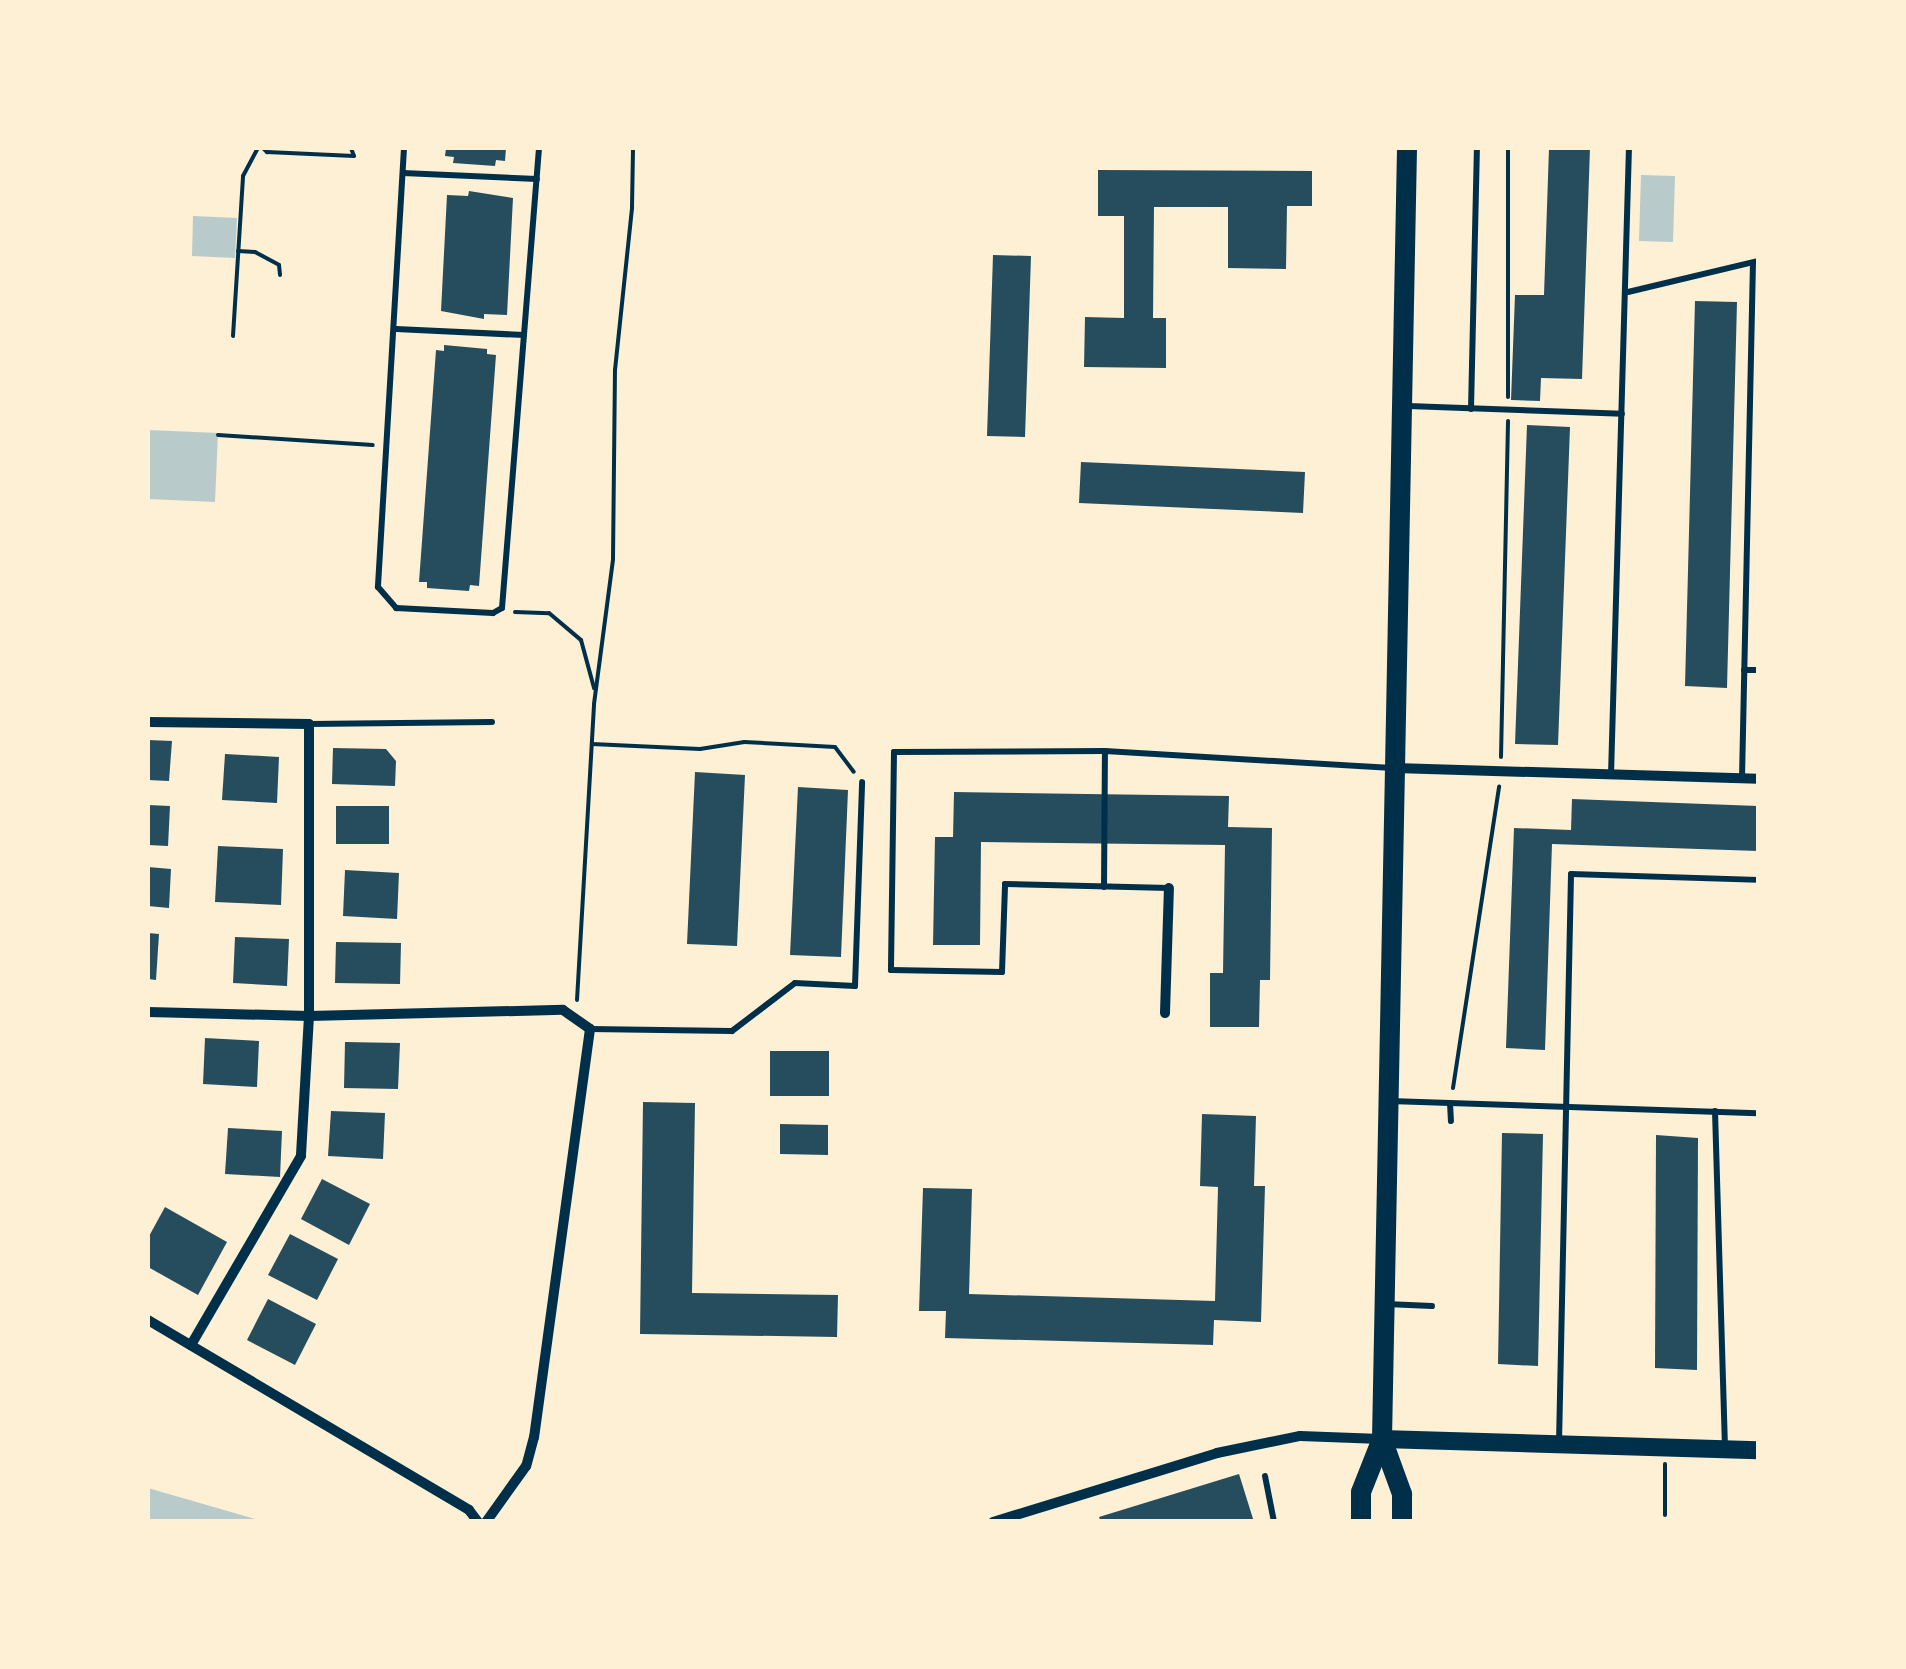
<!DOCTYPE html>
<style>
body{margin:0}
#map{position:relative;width:1906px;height:1669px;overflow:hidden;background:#fdf0d5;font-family:Arial,sans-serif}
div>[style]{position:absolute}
.green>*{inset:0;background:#b9caca}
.building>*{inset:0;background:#264d5e}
.path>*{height:4px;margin:-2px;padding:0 2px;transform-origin:2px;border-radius:2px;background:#003049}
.service>*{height:6px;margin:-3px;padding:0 3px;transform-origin:3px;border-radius:3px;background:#003049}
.minor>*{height:10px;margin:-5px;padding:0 5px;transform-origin:5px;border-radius:5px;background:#003049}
.secondary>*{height:18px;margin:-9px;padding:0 9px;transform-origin:9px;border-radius:9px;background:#003049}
.trunk>*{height:20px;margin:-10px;padding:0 10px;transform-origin:10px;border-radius:10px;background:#003049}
span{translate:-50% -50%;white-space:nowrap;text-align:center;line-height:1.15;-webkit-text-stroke:9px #fdf0d5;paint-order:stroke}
.frame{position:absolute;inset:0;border:150px solid #fdf0d5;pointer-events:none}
</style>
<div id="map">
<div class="green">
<div style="clip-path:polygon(1641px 175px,1675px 176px,1673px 242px,1639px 241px)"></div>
<div style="clip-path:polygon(193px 216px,237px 218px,235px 258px,192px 256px)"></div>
<div style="clip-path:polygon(148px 430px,218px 433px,215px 502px,148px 499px)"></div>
<div style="clip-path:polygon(148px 1488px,262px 1521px,148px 1521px)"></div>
</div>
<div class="building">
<div style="clip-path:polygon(446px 148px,506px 148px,505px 161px,496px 160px,495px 166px,453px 163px,454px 157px,445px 156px)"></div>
<div style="clip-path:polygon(1549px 148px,1590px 148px,1582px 379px,1541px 378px,1540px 401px,1511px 400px,1515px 295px,1544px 295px)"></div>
<div style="clip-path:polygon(1098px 170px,1312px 171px,1312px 206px,1287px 206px,1286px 269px,1228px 268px,1228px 207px,1154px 207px,1153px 318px,1166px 318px,1166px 368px,1084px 367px,1085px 317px,1124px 318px,1124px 216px,1098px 216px)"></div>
<div style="clip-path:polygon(469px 191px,513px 198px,507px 315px,484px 314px,484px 319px,441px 311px,447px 195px,468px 196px)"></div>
<div style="clip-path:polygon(993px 255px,1031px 256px,1025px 437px,987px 436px)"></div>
<div style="clip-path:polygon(1695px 301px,1737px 302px,1727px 688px,1685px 686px)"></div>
<div style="clip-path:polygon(444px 345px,487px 349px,487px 354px,496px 355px,479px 586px,470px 585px,469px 591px,427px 588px,427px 582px,419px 582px,436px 350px,444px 351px)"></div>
<div style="clip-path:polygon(1527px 425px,1570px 427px,1558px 745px,1515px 744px)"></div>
<div style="clip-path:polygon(1081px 462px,1305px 472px,1303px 513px,1079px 503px)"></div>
<div style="clip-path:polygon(148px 740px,172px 741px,169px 781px,148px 780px)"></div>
<div style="clip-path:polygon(333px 748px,386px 749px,396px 761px,395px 786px,332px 784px)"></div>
<div style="clip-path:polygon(225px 754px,279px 757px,277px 803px,222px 800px)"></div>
<div style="clip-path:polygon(695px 772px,745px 775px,737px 946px,687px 944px)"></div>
<div style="clip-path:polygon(798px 787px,848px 790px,841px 957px,790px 955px)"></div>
<div style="clip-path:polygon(954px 792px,1229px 796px,1228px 827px,1272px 828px,1270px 980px,1260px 980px,1259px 1027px,1210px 1027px,1210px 973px,1223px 973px,1225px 845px,981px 842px,980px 945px,933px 945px,935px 837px,953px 837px)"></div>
<div style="clip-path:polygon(1572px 799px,1758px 806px,1758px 851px,1552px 844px,1545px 1050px,1506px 1048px,1514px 828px,1571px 830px)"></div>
<div style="clip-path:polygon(148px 805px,170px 806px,168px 846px,148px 845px)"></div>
<div style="clip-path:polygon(336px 806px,389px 806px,389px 844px,336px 844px)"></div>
<div style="clip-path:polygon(218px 846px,283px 849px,281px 905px,215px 902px)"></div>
<div style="clip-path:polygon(148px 867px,171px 869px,169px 908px,148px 906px)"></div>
<div style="clip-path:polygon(345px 870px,399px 873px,397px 919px,343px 916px)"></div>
<div style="clip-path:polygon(148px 933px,159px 934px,156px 980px,148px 979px)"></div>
<div style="clip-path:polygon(235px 937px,289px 939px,287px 986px,233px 983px)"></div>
<div style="clip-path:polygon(336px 942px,401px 943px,400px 984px,335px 983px)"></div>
<div style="clip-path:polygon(205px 1038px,259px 1041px,257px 1087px,203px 1084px)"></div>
<div style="clip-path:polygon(345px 1042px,400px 1043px,398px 1089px,344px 1088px)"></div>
<div style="clip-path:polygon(770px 1051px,829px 1051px,829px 1096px,770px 1096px)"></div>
<div style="clip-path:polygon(643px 1102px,695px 1103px,692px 1293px,838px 1295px,837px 1337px,640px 1334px)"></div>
<div style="clip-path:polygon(331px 1111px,385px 1113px,383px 1159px,328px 1156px)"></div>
<div style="clip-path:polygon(1202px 1114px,1256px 1116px,1254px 1186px,1265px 1186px,1261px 1322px,1214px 1320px,1213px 1345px,945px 1338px,946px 1311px,919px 1311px,923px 1188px,972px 1189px,969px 1294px,1215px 1301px,1218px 1187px,1200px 1186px)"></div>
<div style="clip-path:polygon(780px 1124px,828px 1125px,828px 1155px,780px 1154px)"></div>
<div style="clip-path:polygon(228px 1128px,282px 1131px,280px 1177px,225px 1174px)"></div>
<div style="clip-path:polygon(1502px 1133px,1543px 1134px,1538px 1366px,1498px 1364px)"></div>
<div style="clip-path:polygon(1656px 1135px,1698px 1138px,1697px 1370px,1655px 1368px)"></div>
<div style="clip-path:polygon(322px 1179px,370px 1204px,349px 1245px,301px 1219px)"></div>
<div style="clip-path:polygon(165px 1207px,227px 1242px,198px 1295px,148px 1267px,148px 1238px)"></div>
<div style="clip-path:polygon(290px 1234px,338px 1259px,317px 1300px,268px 1275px)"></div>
<div style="clip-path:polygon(268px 1299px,316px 1324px,295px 1365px,247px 1340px)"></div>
<div style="clip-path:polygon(1239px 1474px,1254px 1522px,1101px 1522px,1099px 1517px)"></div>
</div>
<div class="path">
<div style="left:263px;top:148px;width:6px;rotate:45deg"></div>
<div style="left:267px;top:152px;width:87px;rotate:2.6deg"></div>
<div style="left:354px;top:156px;width:9px;rotate:-111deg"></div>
<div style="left:1508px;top:148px;width:249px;rotate:90deg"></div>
<div style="left:238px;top:251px;width:17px;rotate:3deg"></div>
<div style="left:255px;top:252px;width:27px;rotate:28deg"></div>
<div style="left:279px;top:265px;width:10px;rotate:84deg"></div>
<div style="left:233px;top:336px;width:160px;rotate:-86.4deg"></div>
<div style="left:243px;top:176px;width:32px;rotate:-62deg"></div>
<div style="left:218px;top:435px;width:155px;rotate:3.7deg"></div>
<div style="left:515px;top:612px;width:34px;rotate:2deg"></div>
<div style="left:549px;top:613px;width:42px;rotate:40.2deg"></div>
<div style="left:581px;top:640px;width:50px;rotate:74.8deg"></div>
<div style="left:592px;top:744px;width:108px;rotate:2.7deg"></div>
<div style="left:700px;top:749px;width:45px;rotate:-9deg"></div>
<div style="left:744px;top:742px;width:91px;rotate:3.1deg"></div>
<div style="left:835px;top:747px;width:31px;rotate:53deg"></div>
<div style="left:1501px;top:757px;width:336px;rotate:-88.8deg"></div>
<div style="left:577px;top:1000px;width:296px;rotate:-86.7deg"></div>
<div style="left:594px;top:704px;width:146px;rotate:-82.5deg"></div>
<div style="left:613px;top:559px;width:189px;rotate:-89.4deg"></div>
<div style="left:615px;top:370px;width:164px;rotate:-84deg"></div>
<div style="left:632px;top:207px;width:59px;rotate:-89deg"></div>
<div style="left:1453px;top:1088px;width:305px;rotate:-81.3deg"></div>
<div style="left:1665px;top:1515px;width:51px;rotate:-90deg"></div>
</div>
<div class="service">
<div style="left:404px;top:148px;width:440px;rotate:93.4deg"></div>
<div style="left:378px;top:587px;width:28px;rotate:49deg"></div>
<div style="left:396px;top:608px;width:97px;rotate:3deg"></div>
<div style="left:493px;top:613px;width:10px;rotate:-29deg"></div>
<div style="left:502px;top:608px;width:461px;rotate:-85.4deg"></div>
<div style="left:403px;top:173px;width:134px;rotate:2.6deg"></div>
<div style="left:1628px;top:292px;width:134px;rotate:-13.4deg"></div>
<div style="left:396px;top:329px;width:128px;rotate:2.7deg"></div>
<div style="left:1408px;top:406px;width:214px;rotate:2.1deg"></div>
<div style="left:1471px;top:409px;width:261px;rotate:-88.7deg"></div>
<div style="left:1744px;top:670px;width:14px"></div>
<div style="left:309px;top:724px;width:183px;rotate:-0.6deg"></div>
<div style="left:1105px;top:751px;width:211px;rotate:179.7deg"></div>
<div style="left:894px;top:752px;width:218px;rotate:90.8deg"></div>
<div style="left:891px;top:970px;width:111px;rotate:1deg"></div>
<div style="left:1002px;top:972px;width:88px;rotate:-88deg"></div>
<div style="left:1005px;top:884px;width:164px;rotate:1.4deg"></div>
<div style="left:1611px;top:775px;width:627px;rotate:-88.36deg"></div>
<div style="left:1742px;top:778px;width:515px;rotate:-88.78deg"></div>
<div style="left:1104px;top:887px;width:136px;rotate:-89.6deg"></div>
<div style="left:1105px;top:751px;width:288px;rotate:3.4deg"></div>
<div style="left:590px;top:1029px;width:142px;rotate:0.8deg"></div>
<div style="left:732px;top:1031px;width:79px;rotate:-37.3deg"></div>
<div style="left:795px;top:983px;width:60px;rotate:2.9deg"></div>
<div style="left:855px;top:986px;width:204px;rotate:-88deg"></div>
<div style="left:1390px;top:1101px;width:60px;rotate:1.9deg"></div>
<div style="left:1450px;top:1103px;width:18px;rotate:87deg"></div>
<div style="left:1450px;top:1103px;width:308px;rotate:1.9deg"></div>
<div style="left:1715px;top:1111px;width:337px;rotate:88.3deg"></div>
<div style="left:1386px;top:1304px;width:46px;rotate:2.5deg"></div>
<div style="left:1559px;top:1443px;width:569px;rotate:-88.79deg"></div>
<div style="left:1571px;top:874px;width:187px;rotate:1.8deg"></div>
<div style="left:1265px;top:1476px;width:47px;rotate:78.9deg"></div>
</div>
<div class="minor">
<div style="left:148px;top:722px;width:161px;rotate:0.7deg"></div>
<div style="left:309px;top:724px;width:292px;rotate:90deg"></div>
<div style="left:309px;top:1016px;width:140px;rotate:93.3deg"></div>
<div style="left:301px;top:1156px;width:219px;rotate:120.2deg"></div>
<div style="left:1395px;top:768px;width:363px;rotate:1.7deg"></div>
<div style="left:148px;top:1012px;width:161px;rotate:1.4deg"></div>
<div style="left:309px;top:1016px;width:254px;rotate:-1.4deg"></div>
<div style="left:563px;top:1010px;width:33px;rotate:35deg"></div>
<div style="left:590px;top:1029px;width:412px;rotate:97.8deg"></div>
<div style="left:534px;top:1437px;width:30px;rotate:105deg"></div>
<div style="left:526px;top:1466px;width:69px;rotate:125.5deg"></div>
<div style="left:1165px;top:1013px;width:125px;rotate:-88.2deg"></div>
<div style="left:148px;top:1320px;width:373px;rotate:30.6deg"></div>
<div style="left:469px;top:1510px;width:15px;rotate:53deg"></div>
<div style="left:993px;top:1522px;width:234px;rotate:-17.1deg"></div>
<div style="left:1217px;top:1453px;width:85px;rotate:-11.6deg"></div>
<div style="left:1300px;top:1436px;width:81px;rotate:2.1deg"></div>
</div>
<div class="secondary">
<div style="left:1382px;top:1439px;width:376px;rotate:1.7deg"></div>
</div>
<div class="trunk">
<div style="left:1382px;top:1439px;width:59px;rotate:70deg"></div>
<div style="left:1402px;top:1494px;width:28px;rotate:90deg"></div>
<div style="left:1361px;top:1522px;width:30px;rotate:-90deg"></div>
<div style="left:1361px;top:1492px;width:57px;rotate:-68.4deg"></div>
<div style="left:1382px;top:1439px;width:1291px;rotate:-88.89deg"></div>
</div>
<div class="frame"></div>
</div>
